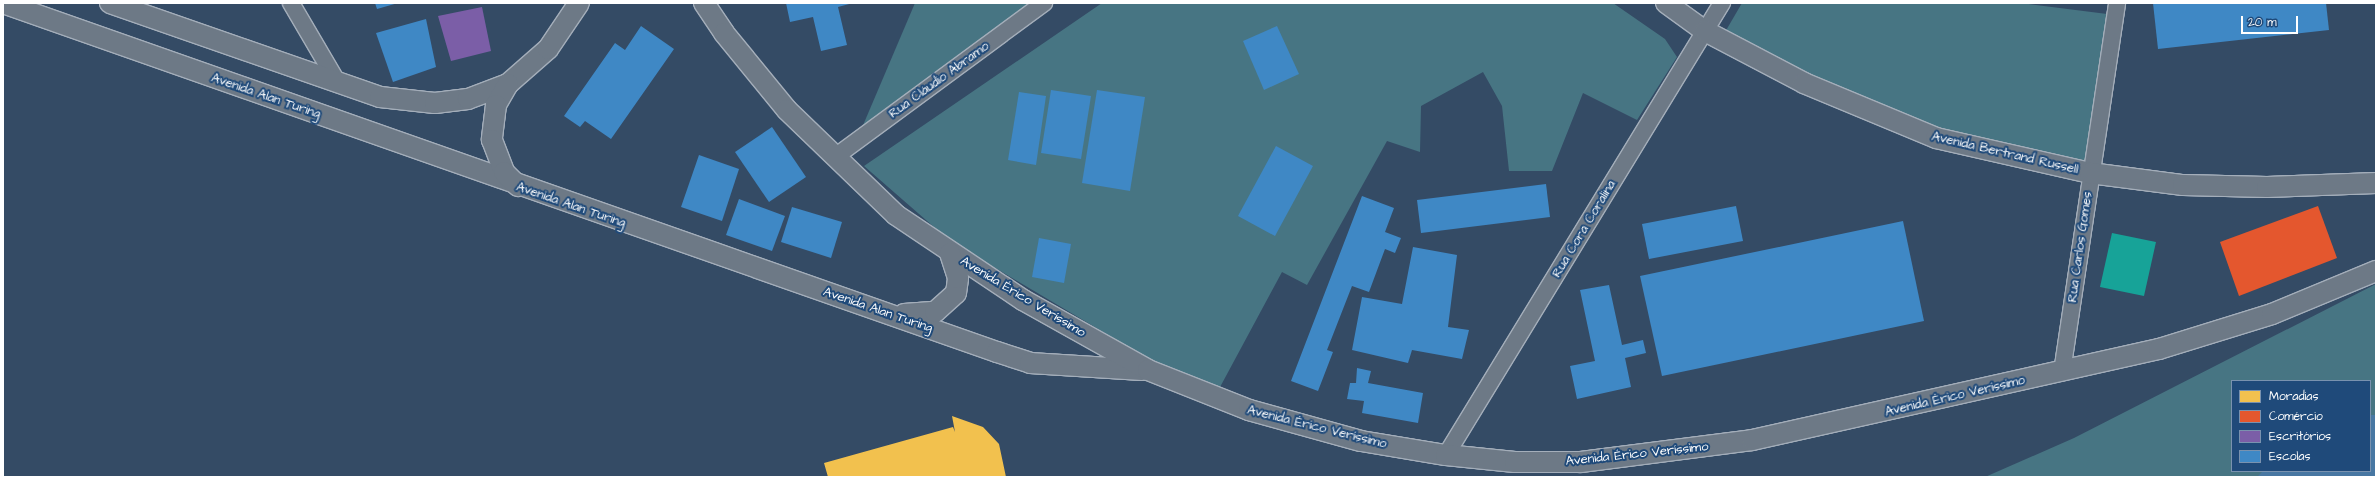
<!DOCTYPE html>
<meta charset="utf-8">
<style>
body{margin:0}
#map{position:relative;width:2379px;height:480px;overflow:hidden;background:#344b65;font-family:"Architects Daughter",sans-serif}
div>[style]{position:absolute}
.green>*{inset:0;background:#477583}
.water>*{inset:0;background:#4877a2}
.homes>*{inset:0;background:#f2c14e}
.shops>*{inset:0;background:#e4572e}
.offices>*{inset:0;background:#7b5ea7}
.schools>*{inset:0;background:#3f88c5}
.public>*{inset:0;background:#17a398}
.roads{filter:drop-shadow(1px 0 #a4aeba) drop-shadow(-1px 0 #a4aeba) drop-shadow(0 1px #a4aeba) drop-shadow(0 -1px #a4aeba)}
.minor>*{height:16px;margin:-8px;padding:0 8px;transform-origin:8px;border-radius:8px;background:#6d7986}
.tertiary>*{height:20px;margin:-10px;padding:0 10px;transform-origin:10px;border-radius:10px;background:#6d7986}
span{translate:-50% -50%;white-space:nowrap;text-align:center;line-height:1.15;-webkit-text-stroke:4px #1f4a7a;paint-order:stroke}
.street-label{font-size:13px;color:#fff}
.frame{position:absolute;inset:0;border:4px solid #fff;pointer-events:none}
.legend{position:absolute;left:2231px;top:380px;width:140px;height:92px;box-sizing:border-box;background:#1f4a7a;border:1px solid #7992af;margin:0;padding:5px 7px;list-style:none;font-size:12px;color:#fff}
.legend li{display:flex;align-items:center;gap:8px;height:20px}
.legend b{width:20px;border:1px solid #7992af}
.scale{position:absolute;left:2241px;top:16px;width:57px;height:18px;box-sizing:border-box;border:2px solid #fff;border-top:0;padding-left:5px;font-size:12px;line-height:14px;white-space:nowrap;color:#fff;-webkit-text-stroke:3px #1f4a7a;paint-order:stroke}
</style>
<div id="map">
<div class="green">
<div style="clip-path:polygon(915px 3px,1036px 3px,861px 130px)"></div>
<div style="clip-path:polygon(1102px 3px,1613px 3px,1665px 39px,1677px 57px,1637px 120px,1583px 93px,1552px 171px,1509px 171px,1502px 106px,1483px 72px,1421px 106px,1420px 152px,1387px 141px,1307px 285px,1282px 272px,1219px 389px,1147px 358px,950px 241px,864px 166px)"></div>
<div style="clip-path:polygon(1742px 3px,2021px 3px,2115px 15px,2090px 173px,1994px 152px,1721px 39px)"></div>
<div style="clip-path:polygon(evenodd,2376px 284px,2376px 477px,1985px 477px,2074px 438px,2376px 284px,2232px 381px,2370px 381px,2370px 471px,2232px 471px,2232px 381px)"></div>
</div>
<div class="water">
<div style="clip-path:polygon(2370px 415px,2376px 415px,2376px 477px,2257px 477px,2263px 471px,2370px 471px)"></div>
</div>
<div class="homes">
<div style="clip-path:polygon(952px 416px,983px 427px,999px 444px,1006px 477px,828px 477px,824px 463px,953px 427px,955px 432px)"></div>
</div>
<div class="shops">
<div style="clip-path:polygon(2318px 206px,2337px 258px,2239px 296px,2220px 242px)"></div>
</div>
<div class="offices">
<div style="clip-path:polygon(482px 7px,491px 51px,451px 61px,438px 16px)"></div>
</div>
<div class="schools">
<div style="clip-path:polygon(375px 3px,398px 3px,377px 9px)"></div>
<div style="clip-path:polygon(786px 3px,853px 3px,838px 7px,847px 45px,821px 51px,813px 17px,790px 22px)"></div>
<div style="clip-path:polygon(2153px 3px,2326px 3px,2329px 30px,2158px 49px)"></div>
<div style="clip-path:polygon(426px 19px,436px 67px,393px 82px,376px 33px)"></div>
<div style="clip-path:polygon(641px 26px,674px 49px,611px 139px,585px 121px,580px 127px,564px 116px,615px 43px,625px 50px)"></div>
<div style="clip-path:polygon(1277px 26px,1299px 74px,1264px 90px,1243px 41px)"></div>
<div style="clip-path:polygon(1051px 90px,1091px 96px,1081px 159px,1041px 153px)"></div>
<div style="clip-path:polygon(1097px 90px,1145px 97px,1130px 191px,1082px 183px)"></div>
<div style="clip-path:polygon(1019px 92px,1046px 96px,1036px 165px,1008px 160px)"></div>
<div style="clip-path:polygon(772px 127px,806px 177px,769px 202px,735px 152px)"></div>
<div style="clip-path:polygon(1276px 146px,1313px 166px,1275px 236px,1238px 216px)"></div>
<div style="clip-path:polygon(699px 155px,739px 169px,722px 221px,681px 207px)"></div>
<div style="clip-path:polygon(1546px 184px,1550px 217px,1421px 233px,1417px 200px)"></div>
<div style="clip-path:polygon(1362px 196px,1394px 208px,1385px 232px,1401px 238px,1395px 253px,1385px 249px,1369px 292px,1352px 286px,1327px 350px,1333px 352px,1318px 391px,1291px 381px)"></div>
<div style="clip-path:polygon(739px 199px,785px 216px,772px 251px,726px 235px)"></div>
<div style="clip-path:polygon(1736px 206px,1743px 241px,1649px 259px,1642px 224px)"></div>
<div style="clip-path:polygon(792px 207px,842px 222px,831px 258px,781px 242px)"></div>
<div style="clip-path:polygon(1903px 221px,1924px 321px,1662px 376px,1640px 276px)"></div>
<div style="clip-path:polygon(1039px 238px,1071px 244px,1064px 283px,1032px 277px)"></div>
<div style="clip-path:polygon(1413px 247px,1457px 255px,1448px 327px,1469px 330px,1462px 359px,1412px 350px,1408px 363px,1352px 350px,1362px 297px,1402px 304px)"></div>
<div style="clip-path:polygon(1609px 285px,1622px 345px,1643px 340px,1646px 353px,1625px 358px,1631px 387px,1577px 399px,1570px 366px,1595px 361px,1580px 290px)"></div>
<div style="clip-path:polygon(1357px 368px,1371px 371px,1368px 383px,1423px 393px,1418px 423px,1362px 413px,1364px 401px,1347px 399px,1350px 383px,1356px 383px)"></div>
</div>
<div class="public">
<div style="clip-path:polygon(2112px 233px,2156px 242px,2144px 296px,2100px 287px)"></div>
</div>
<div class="roads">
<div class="minor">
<div style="left:291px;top:3px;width:93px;rotate:59.6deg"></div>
<div style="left:835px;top:157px;width:260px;rotate:-36.4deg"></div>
<div style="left:2062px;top:372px;width:373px;rotate:-81.5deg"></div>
<div style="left:1446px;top:455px;width:530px;rotate:-58.59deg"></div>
</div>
<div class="tertiary">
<div style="left:3px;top:3px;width:1053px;rotate:19.35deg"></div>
<div style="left:997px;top:352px;width:35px;rotate:18deg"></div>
<div style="left:1030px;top:363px;width:112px;rotate:3.6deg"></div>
<div style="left:110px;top:3px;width:286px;rotate:19.2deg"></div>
<div style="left:380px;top:97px;width:55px;rotate:6.2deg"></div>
<div style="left:435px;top:103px;width:33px;rotate:-7deg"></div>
<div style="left:468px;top:99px;width:43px;rotate:-20.6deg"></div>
<div style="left:508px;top:84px;width:53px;rotate:-41.2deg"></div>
<div style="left:548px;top:49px;width:55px;rotate:-56deg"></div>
<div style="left:704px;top:3px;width:36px;rotate:56deg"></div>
<div style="left:724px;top:33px;width:99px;rotate:50.7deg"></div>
<div style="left:787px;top:110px;width:151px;rotate:43.9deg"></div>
<div style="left:896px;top:215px;width:153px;rotate:33.8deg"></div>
<div style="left:1023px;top:300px;width:143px;rotate:29.2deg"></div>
<div style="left:1148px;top:370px;width:109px;rotate:21.6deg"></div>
<div style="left:1249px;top:410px;width:116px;rotate:15.5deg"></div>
<div style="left:1361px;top:441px;width:86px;rotate:9.4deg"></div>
<div style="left:1446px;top:455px;width:69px;rotate:5.8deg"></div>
<div style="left:1515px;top:462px;width:66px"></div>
<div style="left:1581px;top:462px;width:172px;rotate:-7.3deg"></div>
<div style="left:1752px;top:440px;width:417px;rotate:-12.6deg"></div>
<div style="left:2159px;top:349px;width:118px;rotate:-17.2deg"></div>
<div style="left:2272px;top:314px;width:113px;rotate:-22.5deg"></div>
<div style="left:1666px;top:3px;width:48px;rotate:35.7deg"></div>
<div style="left:1705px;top:31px;width:112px;rotate:27.7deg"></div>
<div style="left:1804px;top:83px;width:143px;rotate:22.6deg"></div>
<div style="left:1936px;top:138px;width:158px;rotate:12.8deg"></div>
<div style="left:2090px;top:173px;width:94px;rotate:7.4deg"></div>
<div style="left:2183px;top:185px;width:84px;rotate:1.4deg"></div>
<div style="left:2267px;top:187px;width:109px;rotate:-2.1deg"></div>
<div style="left:508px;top:84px;width:24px;rotate:120deg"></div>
<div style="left:496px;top:105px;width:35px;rotate:97deg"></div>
<div style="left:492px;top:140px;width:34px;rotate:69deg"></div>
<div style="left:504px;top:172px;width:20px;rotate:45deg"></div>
<div style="left:904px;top:314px;width:31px;rotate:-4deg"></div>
<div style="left:935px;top:312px;width:28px;rotate:-42deg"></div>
<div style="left:956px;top:293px;width:15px;rotate:-82deg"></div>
<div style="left:958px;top:278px;width:26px;rotate:-108deg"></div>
</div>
</div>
<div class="street-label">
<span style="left:939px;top:80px;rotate:-36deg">Rua Cláudio Abramo</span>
<span style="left:266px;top:96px;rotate:19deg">Avenida Alan Turing</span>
<span style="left:2005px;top:153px;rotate:13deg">Avenida Bertrand Russell</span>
<span style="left:571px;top:205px;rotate:19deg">Avenida Alan Turing</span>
<span style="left:1584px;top:229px;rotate:-59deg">Rua Cora Coralina</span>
<span style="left:2080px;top:247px;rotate:-82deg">Rua Carlos Gomes</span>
<span style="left:1023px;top:297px;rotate:31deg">Avenida Érico Veríssimo</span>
<span style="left:878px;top:310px;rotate:19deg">Avenida Alan Turing</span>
<span style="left:1955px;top:396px;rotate:-13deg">Avenida Érico Veríssimo</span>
<span style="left:1317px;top:427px;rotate:14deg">Avenida Érico Veríssimo</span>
<span style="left:1637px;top:454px;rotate:-6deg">Avenida Érico Veríssimo</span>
</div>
<div class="frame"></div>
<ul class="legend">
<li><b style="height:11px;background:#f2c14e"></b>Moradias</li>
<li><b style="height:11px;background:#e4572e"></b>Comércio</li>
<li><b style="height:11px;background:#7b5ea7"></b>Escritórios</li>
<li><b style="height:11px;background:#3f88c5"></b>Escolas</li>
</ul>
<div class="scale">20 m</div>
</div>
